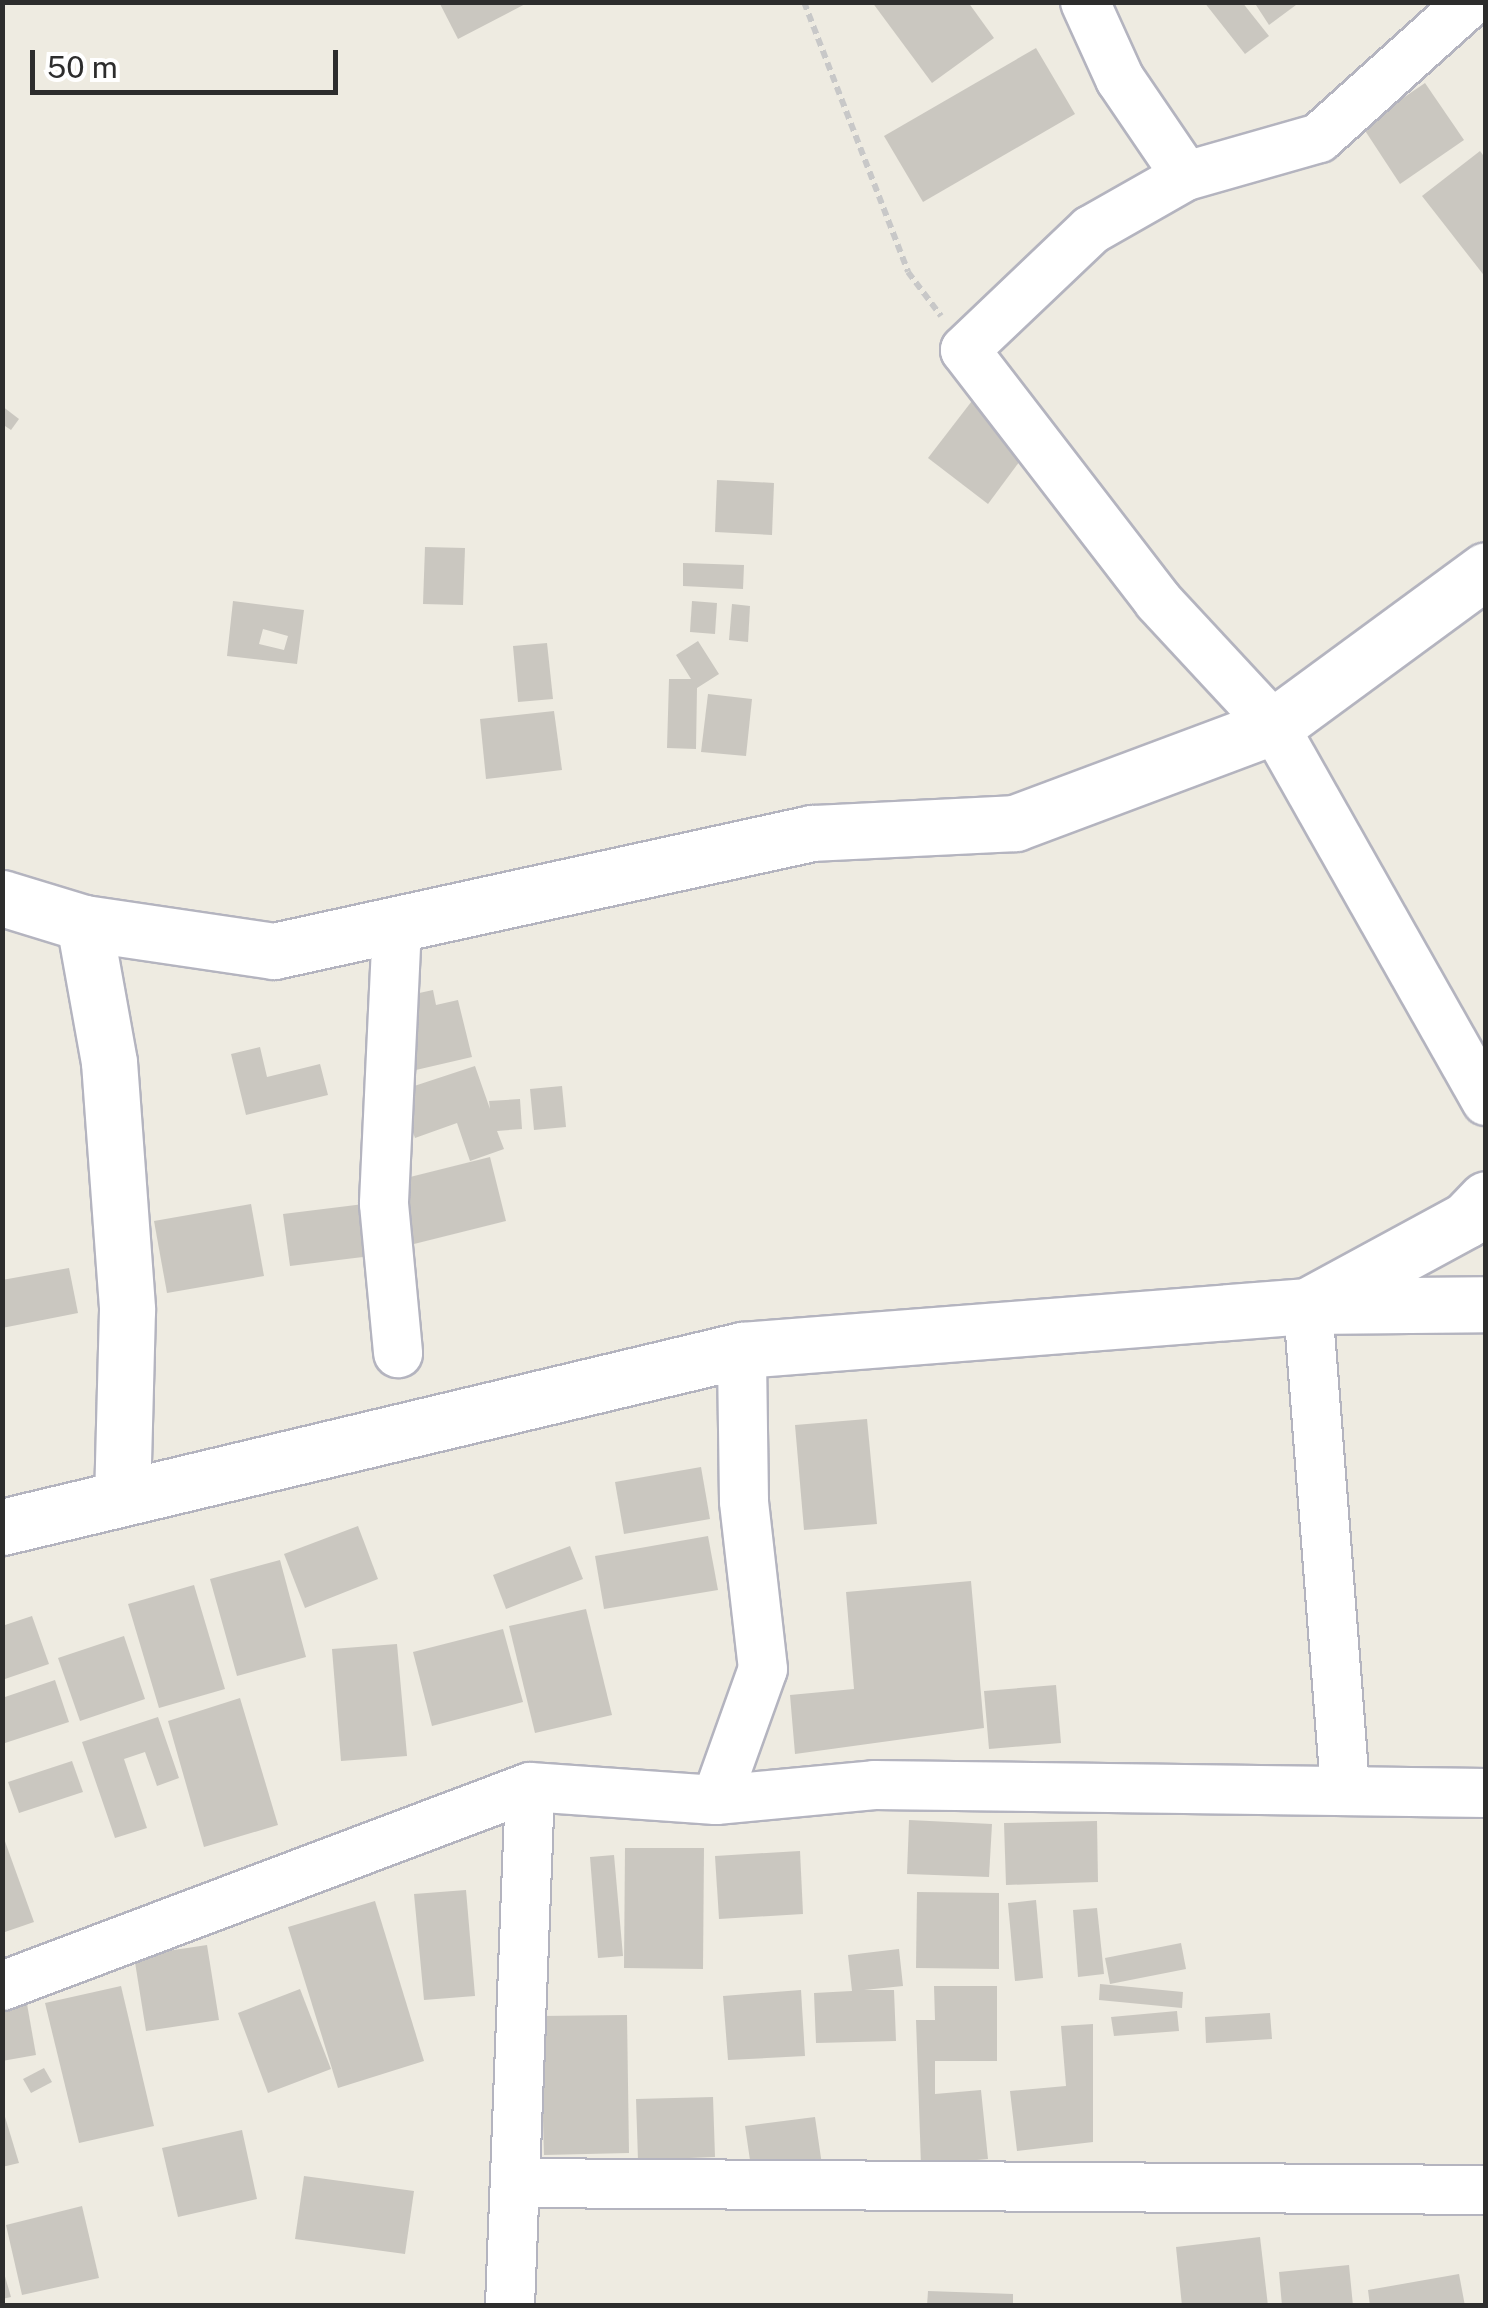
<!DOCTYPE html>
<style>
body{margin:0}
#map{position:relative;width:1488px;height:2308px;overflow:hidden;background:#eeebe1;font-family:"Public Sans",sans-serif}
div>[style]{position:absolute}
.building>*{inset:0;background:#cac7c0}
.path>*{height:6px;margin-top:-3px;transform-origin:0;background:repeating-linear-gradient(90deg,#c8c8c8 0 8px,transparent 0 13px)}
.roads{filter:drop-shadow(2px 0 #b4b4bf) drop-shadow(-2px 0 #b4b4bf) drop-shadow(0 2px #b4b4bf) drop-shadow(0 -2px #b4b4bf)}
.street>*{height:48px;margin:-24px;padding:0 24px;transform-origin:24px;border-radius:24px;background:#fff}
.secondary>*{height:55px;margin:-27.5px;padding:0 27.5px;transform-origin:27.5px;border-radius:27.5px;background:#fff}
span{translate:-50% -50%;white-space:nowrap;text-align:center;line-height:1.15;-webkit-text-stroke:8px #fff;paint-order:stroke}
.frame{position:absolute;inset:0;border:5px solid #2d2d2d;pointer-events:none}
.scale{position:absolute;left:30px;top:50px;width:308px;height:45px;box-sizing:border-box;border:5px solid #2d2d2d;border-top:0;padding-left:12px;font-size:30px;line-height:35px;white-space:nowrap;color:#2d2d2d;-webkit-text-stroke:8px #fff;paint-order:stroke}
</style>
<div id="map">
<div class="building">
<div style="clip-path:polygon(439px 2px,529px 2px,458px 39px)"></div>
<div style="clip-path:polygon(872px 2px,968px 2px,994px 38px,932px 83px)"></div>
<div style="clip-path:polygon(1204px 2px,1242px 2px,1269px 36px,1245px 54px)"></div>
<div style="clip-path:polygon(1254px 2px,1300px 2px,1269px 25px)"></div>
<div style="clip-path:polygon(1036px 48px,1075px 114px,923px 202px,884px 136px)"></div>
<div style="clip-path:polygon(1425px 83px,1464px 140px,1400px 184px,1362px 126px)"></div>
<div style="clip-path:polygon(1480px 151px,1486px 159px,1486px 278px,1422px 196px)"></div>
<div style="clip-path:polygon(975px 397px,1034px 442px,988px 504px,928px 458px)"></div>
<div style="clip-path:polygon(2px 406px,19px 419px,11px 430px,2px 424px)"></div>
<div style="clip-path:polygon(717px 480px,774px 483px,772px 535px,715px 532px)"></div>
<div style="clip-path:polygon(425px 547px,465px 548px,463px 605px,423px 604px)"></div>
<div style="clip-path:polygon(683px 563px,744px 565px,743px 589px,683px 586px)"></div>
<div style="clip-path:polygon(evenodd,233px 601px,304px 610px,297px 664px,227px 656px,233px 601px,263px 629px,288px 636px,284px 650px,259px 644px,263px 629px)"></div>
<div style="clip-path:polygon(692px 601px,717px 603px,715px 634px,690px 632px)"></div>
<div style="clip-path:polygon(732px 604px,750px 606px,748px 642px,729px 640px)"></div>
<div style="clip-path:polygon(698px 641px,719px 674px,697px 688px,696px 749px,667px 748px,669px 679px,691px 679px,676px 655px)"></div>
<div style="clip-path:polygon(547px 643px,553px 699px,518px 702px,513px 646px)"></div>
<div style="clip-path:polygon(708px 694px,752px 699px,746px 756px,701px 752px)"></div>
<div style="clip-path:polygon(554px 711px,562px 770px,486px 779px,480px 719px)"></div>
<div style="clip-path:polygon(433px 990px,436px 1005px,458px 1000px,472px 1057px,390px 1076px,410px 995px)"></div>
<div style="clip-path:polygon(260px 1047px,267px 1077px,320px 1064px,328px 1095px,246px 1115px,231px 1054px)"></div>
<div style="clip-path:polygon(475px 1066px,490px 1109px,489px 1101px,520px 1099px,522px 1129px,497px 1131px,504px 1149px,470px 1161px,457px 1123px,415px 1138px,399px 1091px)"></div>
<div style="clip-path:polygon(562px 1086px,566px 1127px,534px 1130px,530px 1089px)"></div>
<div style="clip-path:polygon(490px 1157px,506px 1221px,406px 1246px,390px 1182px)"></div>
<div style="clip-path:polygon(251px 1204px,264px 1276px,167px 1293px,154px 1221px)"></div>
<div style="clip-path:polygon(364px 1204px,371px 1256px,290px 1266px,283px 1214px)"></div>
<div style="clip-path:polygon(69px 1268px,78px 1313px,2px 1328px,2px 1280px)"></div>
<div style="clip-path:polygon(867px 1419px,877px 1524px,804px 1530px,795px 1425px)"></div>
<div style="clip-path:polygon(701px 1467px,710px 1519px,624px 1534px,615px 1482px)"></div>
<div style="clip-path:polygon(358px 1526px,378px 1579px,305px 1608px,284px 1554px)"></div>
<div style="clip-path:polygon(708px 1536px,718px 1590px,604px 1609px,595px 1556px)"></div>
<div style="clip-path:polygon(570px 1546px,583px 1579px,506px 1609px,493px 1575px)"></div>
<div style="clip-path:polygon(280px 1560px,306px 1657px,237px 1676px,210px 1579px)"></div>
<div style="clip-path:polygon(971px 1581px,984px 1728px,795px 1754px,790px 1695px,854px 1689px,846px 1592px)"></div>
<div style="clip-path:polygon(194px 1585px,225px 1689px,159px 1708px,128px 1604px)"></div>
<div style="clip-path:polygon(586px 1609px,612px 1715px,535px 1733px,509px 1626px)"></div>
<div style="clip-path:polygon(32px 1616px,49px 1664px,2px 1680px,2px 1626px)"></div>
<div style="clip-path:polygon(503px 1629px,523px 1702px,432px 1726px,413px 1652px)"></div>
<div style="clip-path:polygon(124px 1636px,145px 1699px,80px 1721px,58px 1658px)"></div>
<div style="clip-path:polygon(397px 1644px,407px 1756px,341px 1761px,332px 1649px)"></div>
<div style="clip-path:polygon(55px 1680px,69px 1722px,2px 1744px,2px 1698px)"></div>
<div style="clip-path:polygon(1056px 1685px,1061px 1743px,989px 1749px,984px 1691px)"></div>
<div style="clip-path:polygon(240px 1698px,278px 1825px,204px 1847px,168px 1721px)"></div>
<div style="clip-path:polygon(158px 1717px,179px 1778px,157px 1786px,145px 1752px,124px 1759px,147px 1828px,115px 1838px,82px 1742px)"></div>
<div style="clip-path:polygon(72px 1761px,83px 1792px,19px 1813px,8px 1782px)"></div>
<div style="clip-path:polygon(909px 1820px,992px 1824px,989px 1877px,907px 1874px)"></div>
<div style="clip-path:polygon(1097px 1821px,1098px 1882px,1006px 1885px,1004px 1823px)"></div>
<div style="clip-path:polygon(2px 1833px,34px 1922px,2px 1933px)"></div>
<div style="clip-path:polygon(625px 1848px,704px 1848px,703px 1969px,624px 1968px)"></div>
<div style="clip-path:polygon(800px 1851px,803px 1914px,719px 1919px,715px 1856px)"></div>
<div style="clip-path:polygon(614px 1855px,623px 1956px,598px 1958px,590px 1857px)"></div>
<div style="clip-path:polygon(466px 1890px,475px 1996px,424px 2000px,414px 1894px)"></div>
<div style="clip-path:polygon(917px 1892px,999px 1893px,999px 1969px,916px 1968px)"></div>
<div style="clip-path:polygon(1036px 1900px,1043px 1978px,1015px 1981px,1008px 1903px)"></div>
<div style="clip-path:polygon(375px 1901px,424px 2061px,338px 2088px,288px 1927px)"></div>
<div style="clip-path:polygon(1097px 1908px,1104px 1974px,1078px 1977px,1073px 1910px)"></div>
<div style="clip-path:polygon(1181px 1943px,1186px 1969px,1110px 1984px,1105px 1958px)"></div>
<div style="clip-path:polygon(207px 1945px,219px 2020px,146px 2031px,134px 1956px)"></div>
<div style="clip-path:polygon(899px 1949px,903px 1986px,864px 1990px,894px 1990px,896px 2041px,816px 2043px,814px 1993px,852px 1991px,848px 1955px)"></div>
<div style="clip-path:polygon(1100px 1984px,1183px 1992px,1182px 2008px,1099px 2000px)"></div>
<div style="clip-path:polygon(121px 1986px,154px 2126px,79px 2143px,45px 2003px)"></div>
<div style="clip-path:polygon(934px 1986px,997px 1986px,997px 2061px,935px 2061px,935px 2094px,981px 2090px,988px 2159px,921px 2165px,916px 2020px,935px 2020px)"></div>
<div style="clip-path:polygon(300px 1989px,331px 2069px,268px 2093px,238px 2013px)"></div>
<div style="clip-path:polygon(801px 1990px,805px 2056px,728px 2060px,723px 1996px)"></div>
<div style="clip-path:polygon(27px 2004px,36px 2055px,2px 2061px,2px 2009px)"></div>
<div style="clip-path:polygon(1177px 2011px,1179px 2031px,1114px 2036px,1111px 2017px)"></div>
<div style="clip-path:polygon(1270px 2013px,1272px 2039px,1206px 2043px,1205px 2017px)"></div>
<div style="clip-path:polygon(627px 2015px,629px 2153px,544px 2155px,540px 2016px)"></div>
<div style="clip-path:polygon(1093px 2024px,1093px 2142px,1017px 2151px,1010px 2091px,1066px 2086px,1061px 2026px)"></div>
<div style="clip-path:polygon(44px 2068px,52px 2082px,31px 2093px,23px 2079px)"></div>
<div style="clip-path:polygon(713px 2097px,715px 2157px,638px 2160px,636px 2099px)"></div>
<div style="clip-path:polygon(2px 2107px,19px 2163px,2px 2167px)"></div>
<div style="clip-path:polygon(815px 2117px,822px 2165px,752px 2174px,745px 2126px)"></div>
<div style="clip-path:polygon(242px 2130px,257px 2199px,178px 2217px,162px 2148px)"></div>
<div style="clip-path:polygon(304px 2176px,414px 2191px,405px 2254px,295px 2239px)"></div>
<div style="clip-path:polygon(82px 2206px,99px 2278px,22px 2295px,6px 2225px)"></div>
<div style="clip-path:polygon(1260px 2237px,1268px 2306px,1182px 2306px,1176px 2247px)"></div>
<div style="clip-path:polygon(1349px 2265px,1353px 2306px,1282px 2306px,1279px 2272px)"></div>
<div style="clip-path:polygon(2px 2266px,11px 2297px,2px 2299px)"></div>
<div style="clip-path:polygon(1459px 2274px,1465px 2306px,1370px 2306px,1368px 2290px)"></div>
<div style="clip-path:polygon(928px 2291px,1013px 2294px,1013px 2306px,927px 2306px)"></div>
</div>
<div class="path">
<div style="left:804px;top:2px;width:289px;rotate:68.9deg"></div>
<div style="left:908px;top:272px;width:55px;rotate:53.1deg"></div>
</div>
<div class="roads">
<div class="street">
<div style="left:1085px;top:2px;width:85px;rotate:65.6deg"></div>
<div style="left:1120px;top:79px;width:117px;rotate:55.8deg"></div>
<div style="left:1186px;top:176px;width:109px;rotate:150.4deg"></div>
<div style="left:1091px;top:230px;width:174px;rotate:136.4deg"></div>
<div style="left:965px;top:350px;width:317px;rotate:52.4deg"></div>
<div style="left:1158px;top:601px;width:171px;rotate:47.1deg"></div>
<div style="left:1274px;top:726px;width:431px;rotate:60.5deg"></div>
<div style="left:1186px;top:176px;width:138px;rotate:-15.9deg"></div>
<div style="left:1319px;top:138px;width:203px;rotate:-42deg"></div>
<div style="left:397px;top:926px;width:278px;rotate:92.7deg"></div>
<div style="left:384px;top:1204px;width:150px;rotate:84.6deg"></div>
<div style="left:1308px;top:1306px;width:486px;rotate:85.6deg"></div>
<div style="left:716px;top:1800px;width:139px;rotate:-70.3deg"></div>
<div style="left:763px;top:1669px;width:169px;rotate:-96.5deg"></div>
<div style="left:744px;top:1501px;width:151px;rotate:-90.8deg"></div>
<div style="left:2px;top:1986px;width:564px;rotate:-20.65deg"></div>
<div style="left:530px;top:1787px;width:186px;rotate:4deg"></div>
<div style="left:716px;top:1800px;width:159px;rotate:-5.4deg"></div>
<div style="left:874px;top:1785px;width:612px;rotate:0.75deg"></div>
<div style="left:515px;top:2183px;width:971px;rotate:0.41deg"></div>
<div style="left:510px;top:2306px;width:519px;rotate:-87.79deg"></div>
</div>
<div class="secondary">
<div style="left:2px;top:898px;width:86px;rotate:17deg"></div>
<div style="left:84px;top:923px;width:192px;rotate:8.4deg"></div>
<div style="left:274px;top:951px;width:551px;rotate:-12.37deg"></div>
<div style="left:812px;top:833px;width:203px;rotate:-2.8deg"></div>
<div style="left:1015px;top:823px;width:277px;rotate:-20.5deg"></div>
<div style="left:1274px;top:726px;width:263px;rotate:-36.3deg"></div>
<div style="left:84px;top:923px;width:141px;rotate:79.8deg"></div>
<div style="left:109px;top:1062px;width:249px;rotate:85.8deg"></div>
<div style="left:127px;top:1310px;width:185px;rotate:91.5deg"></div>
<div style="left:1313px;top:1303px;width:174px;rotate:-28.5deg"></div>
<div style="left:1466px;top:1220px;width:29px;rotate:-46deg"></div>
<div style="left:2px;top:1527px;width:761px;rotate:-13.45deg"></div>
<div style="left:742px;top:1350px;width:568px;rotate:-4.45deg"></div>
<div style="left:1308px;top:1306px;width:178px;rotate:-0.6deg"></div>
</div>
</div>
<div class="frame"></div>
<div class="scale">50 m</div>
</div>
